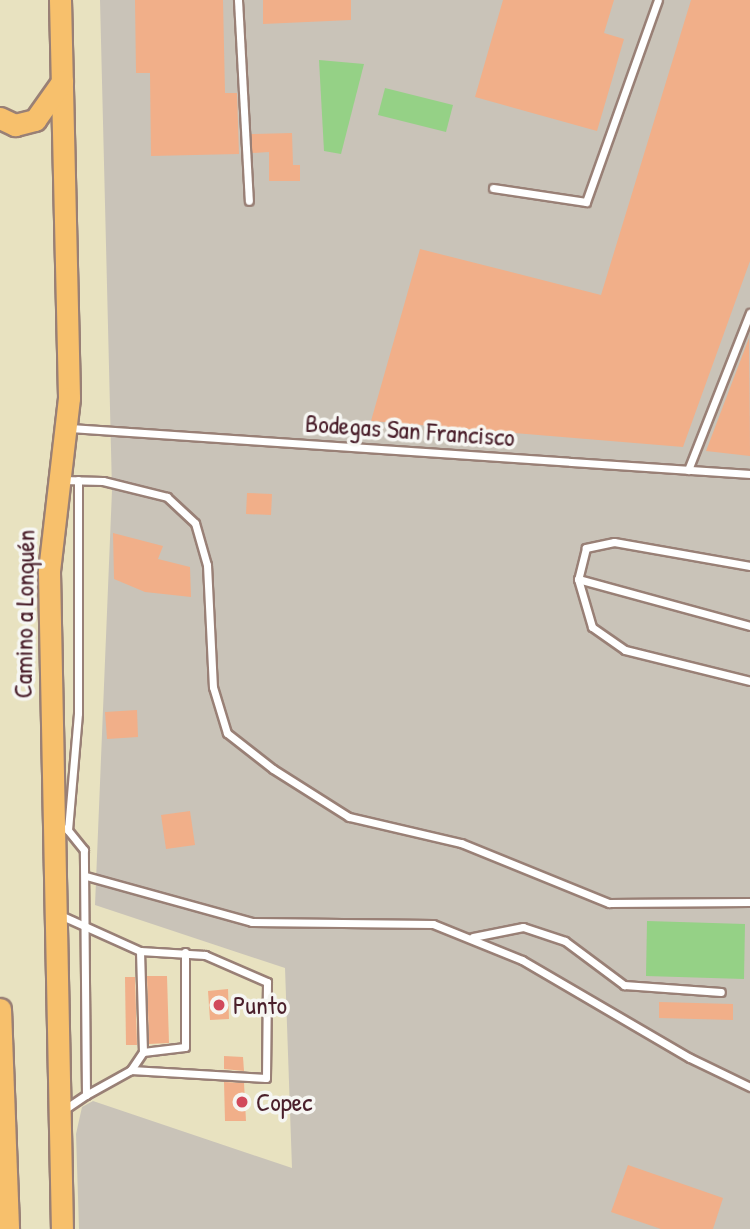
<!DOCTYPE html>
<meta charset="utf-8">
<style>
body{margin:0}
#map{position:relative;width:750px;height:1229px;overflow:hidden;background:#e8e2c0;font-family:"Patrick Hand",sans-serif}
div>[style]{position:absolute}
.industrial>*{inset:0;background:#c9c3b8}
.green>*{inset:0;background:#95d186}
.building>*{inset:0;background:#f1af89}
.roads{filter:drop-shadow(2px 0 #998076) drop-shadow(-2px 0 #998076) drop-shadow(0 2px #998076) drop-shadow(0 -2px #998076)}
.lane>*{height:7px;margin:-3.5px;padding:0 3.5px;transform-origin:3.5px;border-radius:3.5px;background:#fff}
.primary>*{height:21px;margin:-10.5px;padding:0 10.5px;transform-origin:10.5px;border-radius:10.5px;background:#f7c06c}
.dots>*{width:19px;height:19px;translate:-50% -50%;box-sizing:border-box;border:4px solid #f6f6f2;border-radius:50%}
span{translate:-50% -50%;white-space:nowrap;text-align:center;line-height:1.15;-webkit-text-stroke:7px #f6f6f2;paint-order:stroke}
.street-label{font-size:26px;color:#4a1f2b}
.poi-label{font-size:26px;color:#4a1f2b}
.left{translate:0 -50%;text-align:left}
</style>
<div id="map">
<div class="industrial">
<div style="clip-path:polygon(100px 0,750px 0,750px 1229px,79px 1229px,76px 1134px,82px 1107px,93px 1101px,292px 1168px,285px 968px,95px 905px,112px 490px)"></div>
</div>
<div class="green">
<div style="clip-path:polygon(319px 60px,364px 64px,341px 154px,324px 151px)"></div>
<div style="clip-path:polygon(385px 88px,453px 105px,446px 132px,378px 115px)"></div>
<div style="clip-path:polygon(647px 921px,745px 924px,744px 979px,646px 976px)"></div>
</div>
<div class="building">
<div style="clip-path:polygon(135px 0,223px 0,225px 93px,237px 93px,239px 154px,151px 156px,150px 73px,136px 73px)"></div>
<div style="clip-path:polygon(263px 0,351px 0,351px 20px,263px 24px)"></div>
<div style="clip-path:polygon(503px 0,614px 0,604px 33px,624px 39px,597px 131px,475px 97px)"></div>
<div style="clip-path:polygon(691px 0,750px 0,750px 261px,683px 447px,371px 421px,420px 249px,601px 295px)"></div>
<div style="clip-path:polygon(292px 133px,293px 165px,300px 165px,300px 181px,269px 181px,269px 152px,252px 153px,251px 134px)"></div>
<div style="clip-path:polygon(749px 338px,750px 456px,706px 451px)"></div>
<div style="clip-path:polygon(247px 493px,272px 494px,271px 515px,246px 514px)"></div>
<div style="clip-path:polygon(113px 533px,163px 546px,158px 559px,190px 567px,191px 597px,145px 592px,114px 579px)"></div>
<div style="clip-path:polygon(137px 710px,138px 737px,107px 739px,105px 712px)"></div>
<div style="clip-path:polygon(190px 811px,195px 845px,166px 849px,161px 815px)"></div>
<div style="clip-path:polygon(147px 976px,167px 976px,169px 1043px,149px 1044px)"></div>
<div style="clip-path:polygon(125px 977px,135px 977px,137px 1045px,126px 1045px)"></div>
<div style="clip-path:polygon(228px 989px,229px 1019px,210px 1020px,208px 991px)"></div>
<div style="clip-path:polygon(659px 1002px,733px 1004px,733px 1020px,659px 1018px)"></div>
<div style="clip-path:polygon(224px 1056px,243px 1057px,244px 1071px,224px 1069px)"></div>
<div style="clip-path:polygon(224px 1082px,244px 1083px,246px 1121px,225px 1121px)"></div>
<div style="clip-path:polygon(628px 1165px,723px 1198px,713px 1229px,661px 1229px,611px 1212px)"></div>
</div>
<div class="roads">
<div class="lane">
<div style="left:238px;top:0;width:201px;rotate:86.9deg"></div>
<div style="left:493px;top:188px;width:94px;rotate:8.6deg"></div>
<div style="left:586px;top:202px;width:214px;rotate:-70.4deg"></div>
<div style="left:70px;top:428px;width:682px;rotate:3.87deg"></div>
<div style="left:688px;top:470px;width:169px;rotate:-68.5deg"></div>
<div style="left:62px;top:480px;width:41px;rotate:1.4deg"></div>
<div style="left:103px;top:481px;width:66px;rotate:14deg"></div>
<div style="left:167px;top:497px;width:38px;rotate:43deg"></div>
<div style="left:195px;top:523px;width:44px;rotate:74.1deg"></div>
<div style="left:207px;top:565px;width:122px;rotate:87.2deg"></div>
<div style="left:213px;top:687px;width:48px;rotate:73.1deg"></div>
<div style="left:227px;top:733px;width:58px;rotate:38deg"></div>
<div style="left:273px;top:769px;width:90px;rotate:32.3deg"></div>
<div style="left:349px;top:817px;width:115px;rotate:13.1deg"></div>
<div style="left:461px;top:843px;width:160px;rotate:22.1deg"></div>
<div style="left:609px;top:903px;width:141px;rotate:-0.4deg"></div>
<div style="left:750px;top:566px;width:138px;rotate:-170deg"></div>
<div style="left:614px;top:542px;width:29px;rotate:168deg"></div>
<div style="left:586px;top:548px;width:32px;rotate:104deg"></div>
<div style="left:578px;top:579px;width:50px;rotate:73.7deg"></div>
<div style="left:592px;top:627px;width:40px;rotate:34.9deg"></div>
<div style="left:625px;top:650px;width:129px;rotate:13.9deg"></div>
<div style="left:578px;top:579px;width:178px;rotate:15.3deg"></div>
<div style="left:68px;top:830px;width:117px;rotate:-85.1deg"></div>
<div style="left:78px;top:713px;width:233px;rotate:-90deg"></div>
<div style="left:86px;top:876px;width:172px;rotate:15.5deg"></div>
<div style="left:252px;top:922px;width:181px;rotate:0.6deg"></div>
<div style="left:433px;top:924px;width:96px;rotate:22deg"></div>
<div style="left:522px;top:960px;width:194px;rotate:30.3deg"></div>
<div style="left:690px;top:1058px;width:67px;rotate:25.8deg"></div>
<div style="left:60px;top:915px;width:88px;rotate:24.2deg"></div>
<div style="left:140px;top:951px;width:101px;rotate:88.3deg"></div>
<div style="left:143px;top:1052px;width:22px;rotate:124deg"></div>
<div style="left:131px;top:1070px;width:51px;rotate:150.9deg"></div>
<div style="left:473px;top:937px;width:51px;rotate:-11.3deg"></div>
<div style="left:523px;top:927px;width:44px;rotate:18.4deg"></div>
<div style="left:565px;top:941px;width:74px;rotate:36.7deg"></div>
<div style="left:624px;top:985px;width:97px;rotate:4.1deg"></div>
<div style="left:143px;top:1052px;width:42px;rotate:-6.8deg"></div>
<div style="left:185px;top:1047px;width:95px;rotate:-90deg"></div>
<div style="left:131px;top:1070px;width:135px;rotate:3.4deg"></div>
<div style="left:266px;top:1078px;width:96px;rotate:-89.4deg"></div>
<div style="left:267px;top:982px;width:68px;rotate:-156.5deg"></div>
<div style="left:205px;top:955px;width:65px;rotate:-176.5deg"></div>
<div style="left:65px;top:1109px;width:25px;rotate:-34deg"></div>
<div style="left:86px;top:1095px;width:245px;rotate:-90.5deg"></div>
<div style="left:84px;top:850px;width:28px;rotate:-129deg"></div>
</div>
<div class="primary">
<div style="left:60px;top:0;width:398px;rotate:88.7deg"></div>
<div style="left:69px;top:398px;width:175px;rotate:96.6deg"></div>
<div style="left:49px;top:572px;width:657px;rotate:88.87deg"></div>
<div style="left:0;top:118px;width:17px;rotate:25deg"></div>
<div style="left:15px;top:125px;width:21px;rotate:-14deg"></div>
<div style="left:35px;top:120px;width:47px;rotate:-54.6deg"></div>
<div style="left:0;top:1009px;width:220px;rotate:87.9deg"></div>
</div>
</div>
<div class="dots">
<div style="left:219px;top:1005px;background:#d1495b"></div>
<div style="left:242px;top:1102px;background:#d1495b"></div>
</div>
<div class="street-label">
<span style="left:410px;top:430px;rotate:4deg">Bodegas San Francisco</span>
<span style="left:24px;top:614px;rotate:-89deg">Camino a Lonquén</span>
</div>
<div class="poi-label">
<span class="left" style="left:233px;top:1005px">Punto</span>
<span class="left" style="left:256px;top:1102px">Copec</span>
</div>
</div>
